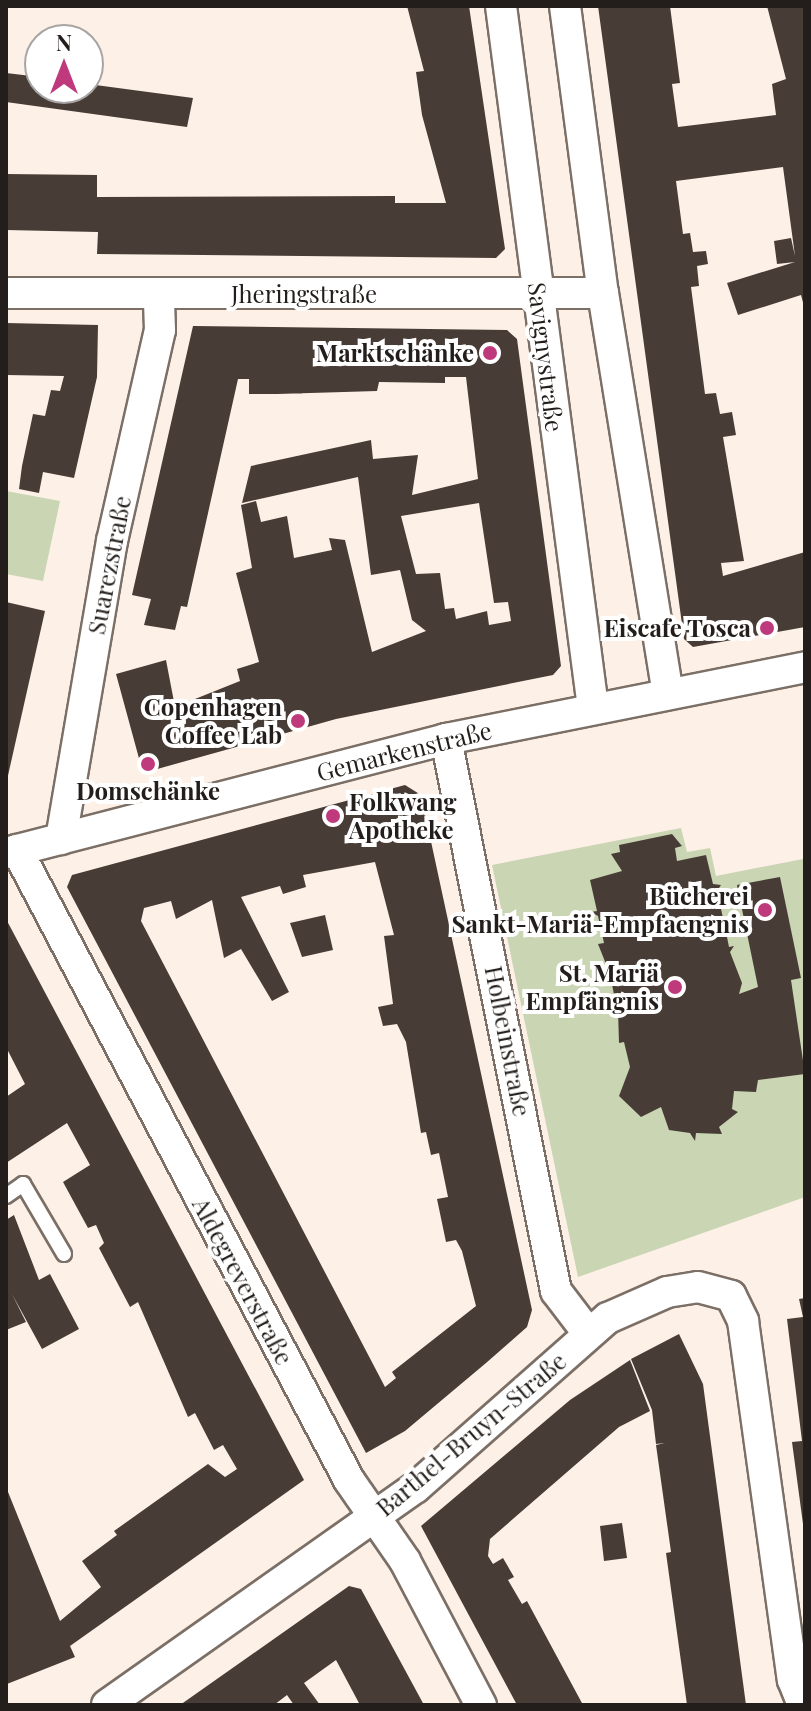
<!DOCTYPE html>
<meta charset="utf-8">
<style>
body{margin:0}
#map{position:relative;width:811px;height:1711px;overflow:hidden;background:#fdf0e6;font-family:"Playfair Display",serif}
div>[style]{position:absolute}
.green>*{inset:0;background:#cad5b3}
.building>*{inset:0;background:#483c36}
.roads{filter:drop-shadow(2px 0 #7b6f66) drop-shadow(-2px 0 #7b6f66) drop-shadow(0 2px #7b6f66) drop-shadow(0 -2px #7b6f66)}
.service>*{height:14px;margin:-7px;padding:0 7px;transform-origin:7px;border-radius:7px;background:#fff}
.minor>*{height:30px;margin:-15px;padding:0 15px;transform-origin:15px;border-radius:15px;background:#fff}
.dots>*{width:22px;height:22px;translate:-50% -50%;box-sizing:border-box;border:4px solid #fff;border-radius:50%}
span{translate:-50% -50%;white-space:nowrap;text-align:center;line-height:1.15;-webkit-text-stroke:8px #fff;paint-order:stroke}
.street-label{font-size:24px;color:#231e1b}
.poi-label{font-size:24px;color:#231e1b;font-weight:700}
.right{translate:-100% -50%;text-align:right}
.left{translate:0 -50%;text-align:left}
.frame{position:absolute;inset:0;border:8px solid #231e1b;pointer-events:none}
.north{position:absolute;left:24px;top:24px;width:80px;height:80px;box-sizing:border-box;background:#fff;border:2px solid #a7a5a4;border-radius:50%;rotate:0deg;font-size:22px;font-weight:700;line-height:32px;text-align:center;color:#231e1b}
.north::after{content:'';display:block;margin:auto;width:28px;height:36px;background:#bf3a7c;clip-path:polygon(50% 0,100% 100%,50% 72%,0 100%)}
</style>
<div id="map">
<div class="green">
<div style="clip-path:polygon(6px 491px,60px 501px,43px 581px,6px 574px)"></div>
<div style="clip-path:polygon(681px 828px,687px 852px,710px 848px,716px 876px,803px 859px,805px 1197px,578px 1277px,492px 865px)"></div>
</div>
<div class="building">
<div style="clip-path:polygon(407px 6px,469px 6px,505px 249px,496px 258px,97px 254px,98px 232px,6px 230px,6px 174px,97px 175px,97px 197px,395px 196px,395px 203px,446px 203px,422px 115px,416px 72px,424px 71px)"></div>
<div style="clip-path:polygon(598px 6px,670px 6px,680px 83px,672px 84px,678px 127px,776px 115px,772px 84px,786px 79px,767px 6px,805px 6px,805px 310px,801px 295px,738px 315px,727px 283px,795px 262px,777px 264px,774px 241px,791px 238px,795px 256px,783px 167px,676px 181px,683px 234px,690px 233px,693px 252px,706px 251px,708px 264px,697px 266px,699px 286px,691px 287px,705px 394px,716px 393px,720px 414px,732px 412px,736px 435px,723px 437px,744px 561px,721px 563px,723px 576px,805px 552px,805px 627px,693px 647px,684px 639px)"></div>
<div style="clip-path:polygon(6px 73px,40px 77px,40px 88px,88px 84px,193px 98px,187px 127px,6px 102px)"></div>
<div style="clip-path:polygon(6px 323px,98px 325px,97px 377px,74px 478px,43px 472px,39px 493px,19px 489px,22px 466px,33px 414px,45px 416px,51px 390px,60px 391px,64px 376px,6px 375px)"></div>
<div style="clip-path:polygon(evenodd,193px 326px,507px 330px,517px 339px,561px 666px,553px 675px,336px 719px,143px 773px,116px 674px,166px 660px,175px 707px,240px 681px,237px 669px,259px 662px,236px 573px,252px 568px,241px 505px,256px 501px,261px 522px,287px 516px,294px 558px,332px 550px,329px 538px,345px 540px,372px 652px,426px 631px,412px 620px,400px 570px,371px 575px,358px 477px,242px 503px,251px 466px,371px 440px,373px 459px,418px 455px,412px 495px,478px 479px,466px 377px,445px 377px,445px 383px,379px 382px,377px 391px,277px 394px,249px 394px,249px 379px,238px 379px,187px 607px,181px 606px,175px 630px,144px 625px,151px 599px,132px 595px,193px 326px,479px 503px,494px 603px,508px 602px,511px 621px,489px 625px,487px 611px,456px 619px,454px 608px,445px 609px,440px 573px,416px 574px,401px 516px,479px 503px)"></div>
<div style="clip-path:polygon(6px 602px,45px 611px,7px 780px,6px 779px)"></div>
<div style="clip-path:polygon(evenodd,405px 785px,421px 795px,532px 1310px,527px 1327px,486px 1363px,405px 1431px,366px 1453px,67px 887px,72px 875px,405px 785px,375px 862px,394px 935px,384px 936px,393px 1004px,378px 1007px,383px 1026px,397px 1024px,406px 1042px,421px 1133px,426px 1132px,431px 1155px,439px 1153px,448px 1197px,437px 1199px,446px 1242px,456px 1240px,462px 1251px,476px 1306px,392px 1372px,396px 1378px,385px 1387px,141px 921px,144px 908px,171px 901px,176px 919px,212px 900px,224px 958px,241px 949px,272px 1001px,289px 992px,241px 897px,280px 886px,283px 894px,306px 887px,303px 875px,375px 862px)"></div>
<div style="clip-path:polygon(672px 834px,682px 846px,675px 848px,677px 861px,706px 855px,713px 884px,721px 885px,717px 891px,723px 918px,729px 921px,724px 922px,729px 947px,734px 946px,730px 952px,742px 983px,739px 994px,758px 987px,737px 885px,780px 877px,801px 978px,791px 980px,805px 1074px,758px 1080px,756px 1092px,734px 1091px,732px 1109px,738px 1112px,719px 1127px,722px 1134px,696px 1133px,695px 1141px,690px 1133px,669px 1130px,661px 1107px,641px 1117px,619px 1096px,630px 1067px,624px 1042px,619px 1043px,618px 1010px,612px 1011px,616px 1005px,611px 979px,606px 981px,610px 974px,598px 944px,604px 943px,598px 916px,591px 912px,597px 911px,590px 880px,622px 871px,611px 854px,620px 852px,619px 845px)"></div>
<div style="clip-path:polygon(325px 915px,333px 950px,302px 957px,290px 923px)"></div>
<div style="clip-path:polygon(6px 919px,304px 1480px,70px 1646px,75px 1657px,7px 1684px,6px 1487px,60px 1621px,101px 1587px,82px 1561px,117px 1535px,114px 1531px,208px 1464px,225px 1477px,237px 1469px,223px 1445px,214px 1450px,195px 1413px,188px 1417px,138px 1302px,130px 1307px,99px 1248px,104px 1243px,96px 1225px,88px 1228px,63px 1182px,90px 1165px,67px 1123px,6px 1163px,6px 1097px,25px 1084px,6px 1047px)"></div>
<div style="clip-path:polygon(14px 1215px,39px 1280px,50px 1274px,79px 1329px,42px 1349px,12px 1294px,26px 1322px,6px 1330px,6px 1220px)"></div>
<div style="clip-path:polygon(805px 1298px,805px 1524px,803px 1524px,792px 1442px,802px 1441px,787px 1319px,803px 1317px,799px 1299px)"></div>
<div style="clip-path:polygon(679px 1334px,703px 1384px,746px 1705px,687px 1705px,666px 1553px,671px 1552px,656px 1445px,665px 1443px,656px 1444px,652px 1410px,631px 1359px)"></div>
<div style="clip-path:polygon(630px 1360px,650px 1411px,619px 1427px,490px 1539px,488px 1556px,493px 1564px,503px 1558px,514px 1577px,508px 1580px,522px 1604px,527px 1601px,583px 1705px,517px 1705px,421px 1526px,570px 1400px)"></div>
<div style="clip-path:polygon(622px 1523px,627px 1558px,604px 1561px,600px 1526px)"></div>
<div style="clip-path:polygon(349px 1586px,361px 1589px,424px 1705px,360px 1705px,336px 1660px,304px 1683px,320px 1705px,294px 1705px,287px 1695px,274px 1705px,180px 1705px)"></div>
</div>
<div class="roads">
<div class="service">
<div style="left:6px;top:1196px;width:21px;rotate:-35deg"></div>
<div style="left:23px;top:1184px;width:81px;rotate:59.6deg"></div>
</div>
<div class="minor">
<div style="left:501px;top:6px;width:708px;rotate:82.53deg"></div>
<div style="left:565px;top:6px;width:290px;rotate:82.5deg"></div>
<div style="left:603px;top:293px;width:406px;rotate:80.8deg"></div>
<div style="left:6px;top:293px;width:597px"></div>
<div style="left:446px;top:739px;width:563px;rotate:78.73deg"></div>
<div style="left:556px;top:1291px;width:53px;rotate:52.7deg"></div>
<div style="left:61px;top:839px;width:302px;rotate:-80.3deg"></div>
<div style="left:112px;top:541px;width:216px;rotate:-77.2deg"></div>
<div style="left:160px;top:330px;width:37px;rotate:-92deg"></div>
<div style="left:17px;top:850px;width:712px;rotate:62.21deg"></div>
<div style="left:349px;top:1480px;width:98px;rotate:55.3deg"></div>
<div style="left:405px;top:1561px;width:163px;rotate:62.2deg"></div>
<div style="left:6px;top:853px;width:455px;rotate:-14.5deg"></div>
<div style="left:446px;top:739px;width:366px;rotate:-11.3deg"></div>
<div style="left:107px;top:1705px;width:377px;rotate:-35.2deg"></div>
<div style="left:415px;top:1488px;width:257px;rotate:-41.4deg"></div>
<div style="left:608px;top:1318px;width:64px;rotate:-23.8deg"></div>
<div style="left:667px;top:1292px;width:31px;rotate:-9deg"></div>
<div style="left:698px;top:1287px;width:34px;rotate:15deg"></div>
<div style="left:731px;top:1296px;width:28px;rotate:64deg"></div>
<div style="left:743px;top:1321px;width:362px;rotate:82.1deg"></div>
<div style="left:793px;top:1680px;width:27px;rotate:68deg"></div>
</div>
</div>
<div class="dots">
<div style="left:490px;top:353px;background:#bf3a7c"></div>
<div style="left:767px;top:628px;background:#bf3a7c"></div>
<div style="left:298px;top:721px;background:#bf3a7c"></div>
<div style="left:148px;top:764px;background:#bf3a7c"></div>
<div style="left:333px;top:816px;background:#bf3a7c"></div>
<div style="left:765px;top:910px;background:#bf3a7c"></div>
<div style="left:675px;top:987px;background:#bf3a7c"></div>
</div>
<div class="street-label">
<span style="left:304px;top:294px">Jheringstraße</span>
<span style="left:546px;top:357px;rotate:83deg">Savignystraße</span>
<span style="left:109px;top:565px;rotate:-79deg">Suarezstraße</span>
<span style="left:404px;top:751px;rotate:-14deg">Gemarkenstraße</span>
<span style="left:508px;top:1041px;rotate:79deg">Holbeinstraße</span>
<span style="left:243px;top:1281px;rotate:62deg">Aldegreverstraße</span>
<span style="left:471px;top:1434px;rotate:-40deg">Barthel-Bruyn-Straße</span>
</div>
<div class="poi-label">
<span class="right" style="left:474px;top:353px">Marktschänke</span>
<span class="right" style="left:751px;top:628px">Eiscafe Tosca</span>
<span class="right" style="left:282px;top:721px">Copenhagen<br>Coffee Lab</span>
<span style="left:148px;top:791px">Domschänke</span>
<span class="left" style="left:349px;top:816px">Folkwang<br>Apotheke</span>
<span class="right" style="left:749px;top:910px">Bücherei<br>Sankt-Mariä-Empfaengnis</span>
<span class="right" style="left:659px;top:987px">St. Mariä<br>Empfängnis</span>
</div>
<div class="frame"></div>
<div class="north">N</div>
</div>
